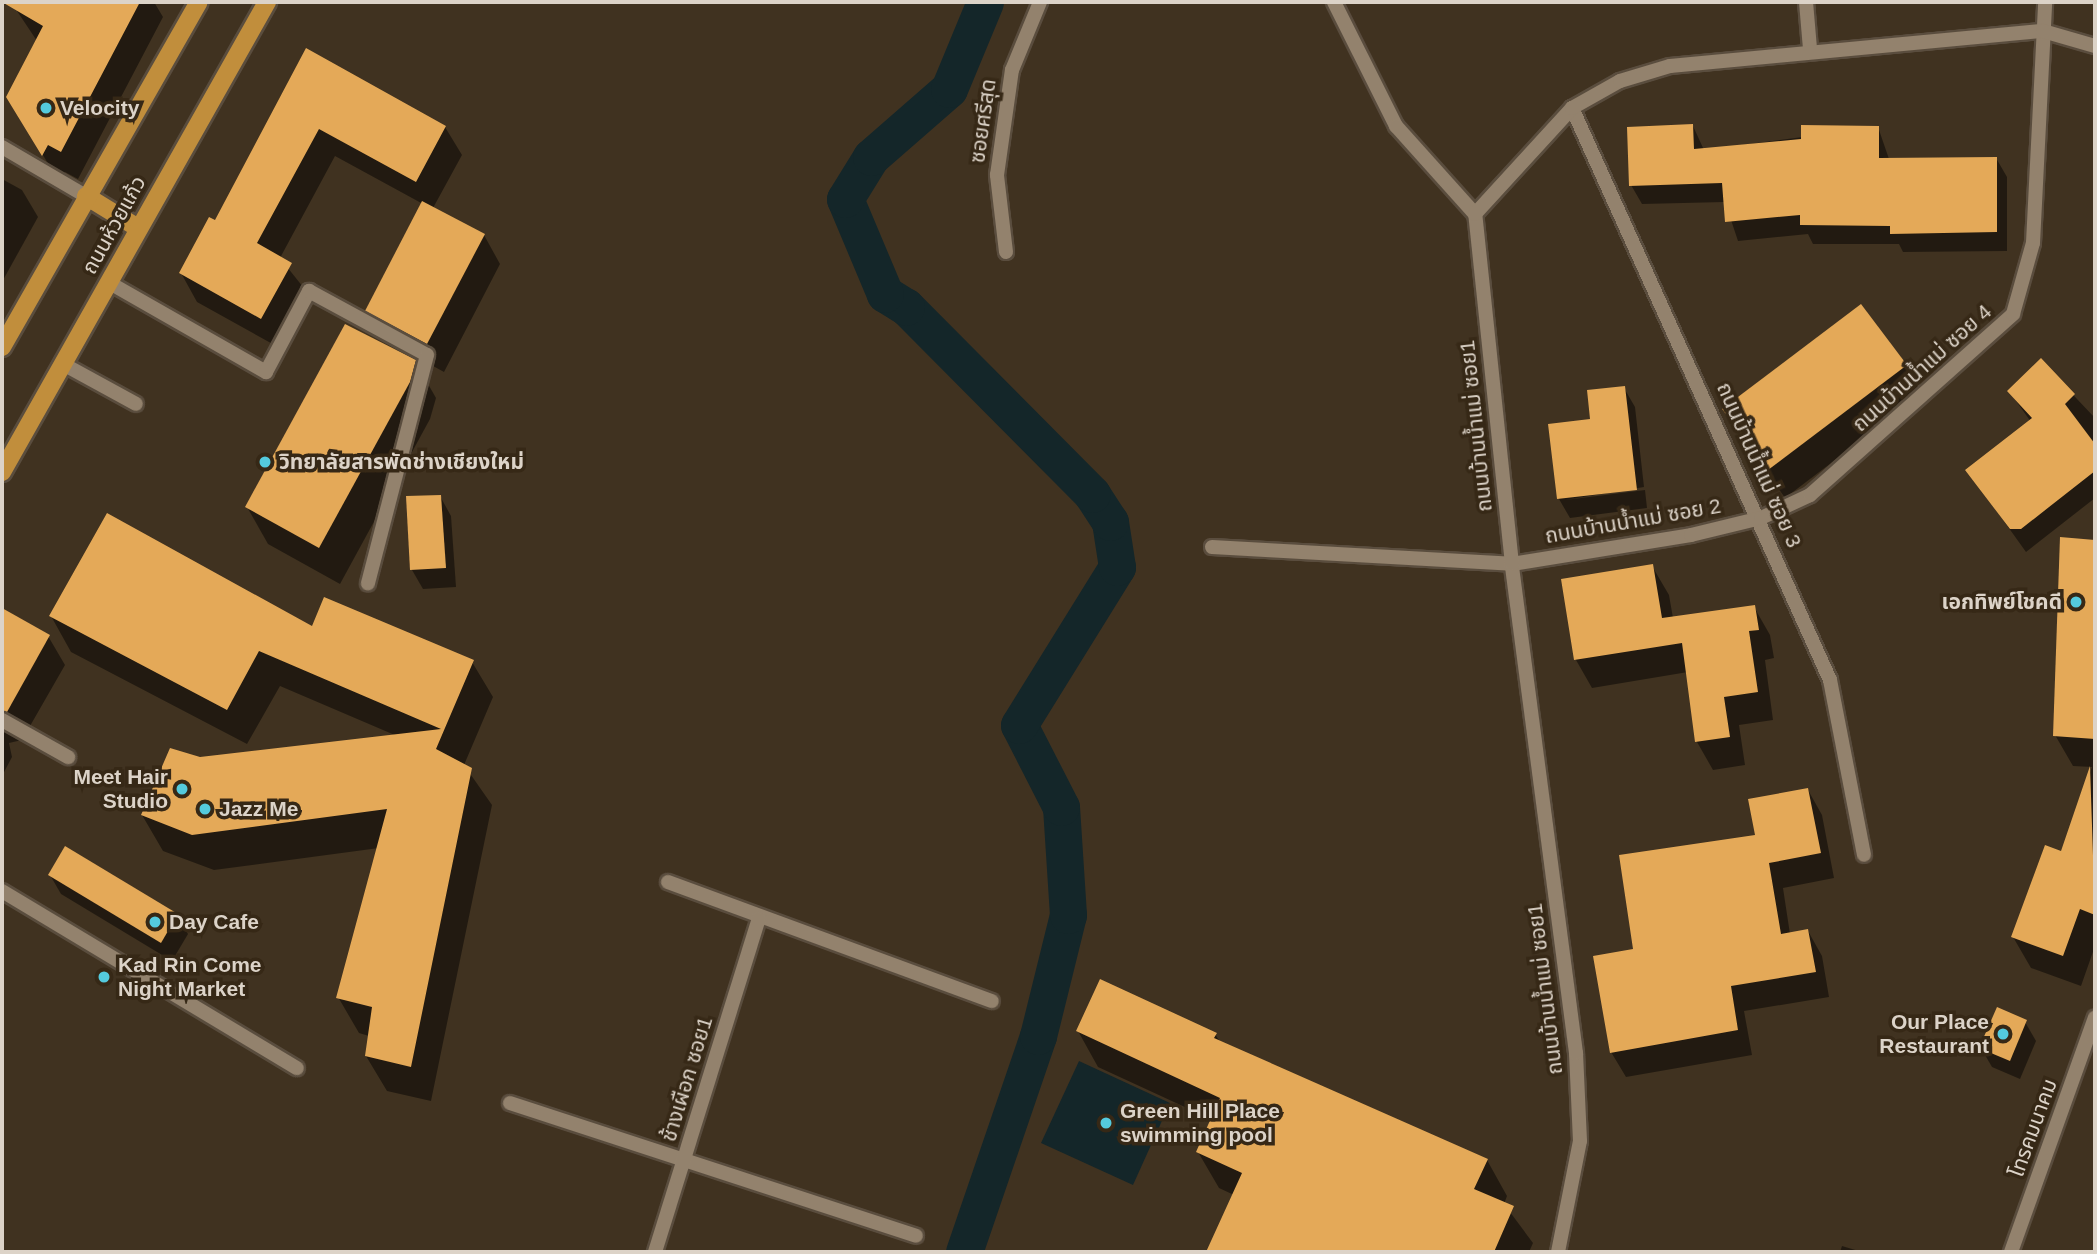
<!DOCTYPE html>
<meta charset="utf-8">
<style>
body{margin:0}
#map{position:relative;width:2097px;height:1254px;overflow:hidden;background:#403220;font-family:Helvetica,"Noto Sans Thai",sans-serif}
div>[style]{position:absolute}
.water>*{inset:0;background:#142629}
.shadow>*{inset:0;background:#0007}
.canal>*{height:37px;margin:-18.5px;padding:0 18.5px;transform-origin:18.5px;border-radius:18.5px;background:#142629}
.building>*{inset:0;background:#e4a958}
.roads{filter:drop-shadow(2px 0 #5a4d3e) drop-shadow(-2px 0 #5a4d3e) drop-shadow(0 2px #5a4d3e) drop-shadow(0 -2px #5a4d3e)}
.service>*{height:14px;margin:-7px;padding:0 7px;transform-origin:7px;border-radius:7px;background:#93826d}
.minor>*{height:14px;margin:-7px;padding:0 7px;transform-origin:7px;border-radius:7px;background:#93826d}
.primary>*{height:18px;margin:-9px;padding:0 9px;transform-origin:9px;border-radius:9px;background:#c18e3c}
.dots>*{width:19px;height:19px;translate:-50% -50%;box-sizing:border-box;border:4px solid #362816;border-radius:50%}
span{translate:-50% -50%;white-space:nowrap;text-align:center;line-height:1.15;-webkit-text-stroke:7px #362816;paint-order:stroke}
.poi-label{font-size:21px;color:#dcd3c8;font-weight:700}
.left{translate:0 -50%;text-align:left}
.right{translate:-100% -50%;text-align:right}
.street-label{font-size:21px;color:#dcd3c8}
.frame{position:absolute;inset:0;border:4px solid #dcd3c8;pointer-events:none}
</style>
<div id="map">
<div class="water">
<div style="clip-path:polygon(1079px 1061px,1170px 1103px,1133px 1185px,1041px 1143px)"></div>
</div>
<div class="shadow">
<div style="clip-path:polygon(22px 2px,154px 2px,163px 17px,78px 179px,65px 172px,59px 182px,25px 125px,37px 41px,17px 11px)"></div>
<div style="clip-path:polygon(306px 50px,445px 127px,462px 155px,433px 208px,484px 235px,500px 264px,444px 372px,384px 339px,367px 311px,423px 204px,335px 156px,280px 258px,307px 292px,278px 347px,197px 302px,181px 273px,216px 222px)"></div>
<div style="clip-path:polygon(1693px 126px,1704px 150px,1878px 127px,1889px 159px,1996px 158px,2007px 177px,2007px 251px,1903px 252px,1899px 244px,1813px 244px,1808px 234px,1738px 241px,1725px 202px,1642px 204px,1631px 185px)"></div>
<div style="clip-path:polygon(2px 179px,22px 190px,38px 217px,2px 282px)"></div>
<div style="clip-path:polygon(415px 361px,436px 398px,430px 419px,340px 584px,268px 544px,247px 507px)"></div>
<div style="clip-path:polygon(2041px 361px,2095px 418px,2095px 498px,2026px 552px,1968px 471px,2031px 422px,2009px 391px)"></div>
<div style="clip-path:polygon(1905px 366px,1922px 394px,1785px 498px,1724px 410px)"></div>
<div style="clip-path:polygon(1624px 388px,1635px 407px,1644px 487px,1565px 500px,1645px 490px,1647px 508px,1570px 518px,1559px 499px,1592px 420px)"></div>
<div style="clip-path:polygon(440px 496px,451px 516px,456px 587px,423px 589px,412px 570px,408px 498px)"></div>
<div style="clip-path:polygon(2062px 539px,2095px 542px,2095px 946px,2081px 986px,2031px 968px,2013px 937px,2062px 853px,2092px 767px,2073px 766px,2055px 735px)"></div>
<div style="clip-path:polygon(1652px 566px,1669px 595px,1673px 618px,1754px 607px,1770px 635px,1774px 658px,1765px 660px,1773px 720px,1739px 725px,1745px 765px,1713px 770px,1697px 742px,1688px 672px,1592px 688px,1576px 660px,1563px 581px)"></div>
<div style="clip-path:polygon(2px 610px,48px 636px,65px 665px,22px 740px,9px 743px,12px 757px,2px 776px)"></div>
<div style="clip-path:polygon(51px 616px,313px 629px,472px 662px,493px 697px,464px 765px,492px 805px,431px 1101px,387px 1091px,366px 1056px,369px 1036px,359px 1033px,338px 997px,379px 848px,214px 870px,163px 851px,142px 815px,200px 759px,397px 736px,280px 686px,247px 744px,71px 652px)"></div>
<div style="clip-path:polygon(1808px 790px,1822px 815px,1834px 878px,1783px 888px,1790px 934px,1808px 931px,1822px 956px,1829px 997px,1744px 1011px,1752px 1055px,1626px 1077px,1611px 1052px,1635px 950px)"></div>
<div style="clip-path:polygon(50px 875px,177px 915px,188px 934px,172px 961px,61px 894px)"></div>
<div style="clip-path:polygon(2025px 1022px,2036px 1041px,2020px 1079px,1992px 1067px,1981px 1048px)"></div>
<div style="clip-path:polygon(1078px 1031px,1215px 1034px,1220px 1042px,1487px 1160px,1507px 1196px,1504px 1204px,1533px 1243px,1529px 1252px,1375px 1252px,1390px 1219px,1373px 1211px,1354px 1252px,1208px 1252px,1234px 1195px,1219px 1188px,1198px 1152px,1213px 1120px,1098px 1067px)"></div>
<div style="clip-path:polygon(1842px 1246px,1862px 1252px,1840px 1252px)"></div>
</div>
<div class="canal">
<div style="left:964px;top:1252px;width:228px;rotate:-71.1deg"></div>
<div style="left:1038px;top:1036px;width:125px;rotate:-76.1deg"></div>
<div style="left:1068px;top:915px;width:108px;rotate:-93.7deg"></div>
<div style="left:1061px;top:807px;width:92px;rotate:-117.1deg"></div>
<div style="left:1019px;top:725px;width:186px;rotate:-58.2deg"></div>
<div style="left:1117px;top:567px;width:46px;rotate:-98.8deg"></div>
<div style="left:1110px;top:522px;width:33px;rotate:-123deg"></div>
<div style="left:1092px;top:494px;width:264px;rotate:-134.8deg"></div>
<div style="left:906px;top:307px;width:25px;rotate:-148deg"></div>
<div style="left:885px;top:294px;width:103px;rotate:-112.8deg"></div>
<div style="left:845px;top:199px;width:49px;rotate:-58.2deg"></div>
<div style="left:871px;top:157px;width:103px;rotate:-41.1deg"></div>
<div style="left:949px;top:89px;width:94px;rotate:-67.5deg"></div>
</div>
<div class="building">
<div style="clip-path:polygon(2px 2px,140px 2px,61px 152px,48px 145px,42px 156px,6px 97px,43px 26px)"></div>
<div style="clip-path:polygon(306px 48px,446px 126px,416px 182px,319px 129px,257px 243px,292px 263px,261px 319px,179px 273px,209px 217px,215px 220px)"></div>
<div style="clip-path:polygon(1693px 124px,1694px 149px,1801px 139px,1801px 125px,1879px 126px,1879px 158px,1997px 157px,1997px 232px,1890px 234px,1890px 226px,1800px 225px,1800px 215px,1725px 222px,1722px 183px,1629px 186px,1627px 127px)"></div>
<div style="clip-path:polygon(422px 201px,485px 234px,427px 344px,365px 311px)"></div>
<div style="clip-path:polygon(1861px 304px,1907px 365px,1768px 470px,1722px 409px)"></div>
<div style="clip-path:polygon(345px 324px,416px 360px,410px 382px,319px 548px,245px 507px)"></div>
<div style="clip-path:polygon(2041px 358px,2075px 394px,2065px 404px,2095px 444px,2095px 471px,2021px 529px,2010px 529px,1965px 470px,2032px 418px,2007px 391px)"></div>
<div style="clip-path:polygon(1625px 386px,1637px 490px,1557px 499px,1548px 424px,1590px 419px,1587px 390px)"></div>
<div style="clip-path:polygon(441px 495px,446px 568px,410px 570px,406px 496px)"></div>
<div style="clip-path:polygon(107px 513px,312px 626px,324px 597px,474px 660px,436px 749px,472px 768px,411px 1067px,365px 1056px,372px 1007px,336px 998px,387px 809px,192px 835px,141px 815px,170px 748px,200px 757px,441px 729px,259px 651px,227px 710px,49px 616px)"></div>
<div style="clip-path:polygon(2060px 537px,2095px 540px,2095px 739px,2053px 736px)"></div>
<div style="clip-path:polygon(1653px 564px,1662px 618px,1755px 605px,1759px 630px,1749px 631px,1758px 692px,1724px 697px,1730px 737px,1695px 742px,1682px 643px,1574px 660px,1561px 579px)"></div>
<div style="clip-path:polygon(2px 608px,50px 635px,7px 712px,2px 710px)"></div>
<div style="clip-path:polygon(2090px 766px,2095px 915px,2080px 909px,2063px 956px,2011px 937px,2045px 845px,2061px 851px)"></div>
<div style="clip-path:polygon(1808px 788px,1821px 853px,1769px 863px,1781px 934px,1808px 929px,1816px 972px,1731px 986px,1738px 1030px,1610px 1053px,1593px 956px,1633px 949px,1619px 855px,1755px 835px,1748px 799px)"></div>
<div style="clip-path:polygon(65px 846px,178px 914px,161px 943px,48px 875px)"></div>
<div style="clip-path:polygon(1100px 979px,1217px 1033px,1214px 1038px,1488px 1159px,1474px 1189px,1514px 1206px,1494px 1252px,1206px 1252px,1242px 1173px,1196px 1152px,1220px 1098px,1076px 1031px)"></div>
<div style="clip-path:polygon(1997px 1007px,2027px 1020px,2010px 1061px,1979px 1048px)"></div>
</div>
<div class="roads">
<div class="service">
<div style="left:1334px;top:2px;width:139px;rotate:63.4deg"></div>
<div style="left:1396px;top:126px;width:118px;rotate:48.1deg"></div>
<div style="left:1806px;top:2px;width:47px;rotate:85.1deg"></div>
<div style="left:108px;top:282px;width:182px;rotate:29.7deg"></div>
<div style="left:266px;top:372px;width:92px;rotate:-62deg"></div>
<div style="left:309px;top:291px;width:134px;rotate:28.5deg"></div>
<div style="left:427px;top:355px;width:236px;rotate:104.5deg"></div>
<div style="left:63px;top:364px;width:83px;rotate:28.7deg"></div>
<div style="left:2px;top:720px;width:76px;rotate:29.3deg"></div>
<div style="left:2px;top:891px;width:344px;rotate:31deg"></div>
</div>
<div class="minor">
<div style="left:1572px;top:108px;width:627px;rotate:65.72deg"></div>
<div style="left:1830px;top:680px;width:178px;rotate:79deg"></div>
<div style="left:2px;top:147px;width:97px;rotate:30.3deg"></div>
<div style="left:1006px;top:252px;width:78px;rotate:-96.7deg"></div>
<div style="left:997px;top:175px;width:106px;rotate:-81.9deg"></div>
<div style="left:1012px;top:70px;width:74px;rotate:-67.6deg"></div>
<div style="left:1212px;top:547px;width:300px;rotate:3.2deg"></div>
<div style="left:1512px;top:564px;width:181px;rotate:-9.2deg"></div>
<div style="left:1691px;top:535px;width:72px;rotate:-13.7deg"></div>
<div style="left:1761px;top:518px;width:54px;rotate:-25.1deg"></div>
<div style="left:1810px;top:495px;width:272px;rotate:-41.7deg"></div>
<div style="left:2013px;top:314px;width:74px;rotate:-74.3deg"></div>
<div style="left:2033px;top:243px;width:241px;rotate:-87.1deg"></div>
<div style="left:668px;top:882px;width:345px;rotate:20.2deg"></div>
<div style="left:510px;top:1103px;width:427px;rotate:18.1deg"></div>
<div style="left:655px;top:1252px;width:349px;rotate:-72.7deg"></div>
<div style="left:1558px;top:1252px;width:113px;rotate:-78.8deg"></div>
<div style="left:1580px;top:1141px;width:88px;rotate:-92.6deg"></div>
<div style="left:1576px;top:1053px;width:493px;rotate:-97.5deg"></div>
<div style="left:1512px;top:564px;width:352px;rotate:-96deg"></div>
<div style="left:1475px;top:214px;width:144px;rotate:-47.5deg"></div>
<div style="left:1572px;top:108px;width:55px;rotate:-29.4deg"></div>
<div style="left:1620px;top:81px;width:52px;rotate:-16.7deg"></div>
<div style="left:1670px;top:66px;width:375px;rotate:-5.4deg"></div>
<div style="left:2043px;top:31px;width:54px;rotate:16.1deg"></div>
<div style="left:2011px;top:1252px;width:249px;rotate:-70.3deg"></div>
</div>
<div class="primary">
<div style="left:86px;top:196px;width:61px;rotate:31.6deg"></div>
<div style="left:2px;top:347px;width:397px;rotate:-60.3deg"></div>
<div style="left:2px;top:472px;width:540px;rotate:-60.58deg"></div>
</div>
</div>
<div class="dots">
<div style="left:46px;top:108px;background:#54cadd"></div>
<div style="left:265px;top:462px;background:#54cadd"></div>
<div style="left:2076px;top:602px;background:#54cadd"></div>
<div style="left:182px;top:789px;background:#54cadd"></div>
<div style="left:205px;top:809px;background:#54cadd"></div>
<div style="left:155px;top:922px;background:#54cadd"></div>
<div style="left:104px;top:977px;background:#54cadd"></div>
<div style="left:2003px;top:1034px;background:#54cadd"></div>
<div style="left:1106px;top:1123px;background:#54cadd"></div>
</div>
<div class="poi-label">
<span class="left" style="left:60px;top:108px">Velocity</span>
<span class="left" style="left:279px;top:462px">วิทยาลัยสารพัดช่างเชียงใหม่</span>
<span class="right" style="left:2062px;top:602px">เอกทิพย์โชคดี</span>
<span class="right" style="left:168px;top:789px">Meet Hair<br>Studio</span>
<span class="left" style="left:219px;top:809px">Jazz Me</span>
<span class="left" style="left:169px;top:922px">Day Cafe</span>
<span class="left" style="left:118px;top:977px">Kad Rin Come<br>Night Market</span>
<span class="right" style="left:1989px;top:1034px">Our Place<br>Restaurant</span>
<span class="left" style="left:1120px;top:1123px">Green Hill Place<br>swimming pool</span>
</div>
<div class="street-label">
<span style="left:983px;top:121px;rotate:-82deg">ซอยศรีสุด</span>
<span style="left:114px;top:225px;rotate:-61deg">ถนนห้วยแก้ว</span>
<span style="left:1922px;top:368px;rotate:-42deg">ถนนบ้านน้ำแม่ ซอย 4</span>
<span style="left:1476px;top:426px;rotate:-96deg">ถนนบ้านน้ำแม่ ซอย1</span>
<span style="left:1759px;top:465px;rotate:66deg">ถนนบ้านน้ำแม่ ซอย 3</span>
<span style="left:1633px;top:521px;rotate:-10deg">ถนนบ้านน้ำแม่ ซอย 2</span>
<span style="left:1545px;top:989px;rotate:-97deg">ถนนบ้านน้ำแม่ ซอย1</span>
<span style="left:687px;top:1079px;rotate:-73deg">ช้างเผือก ซอย1</span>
<span style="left:2033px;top:1128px;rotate:-70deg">โทรคมนาคม</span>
</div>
<div class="frame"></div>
</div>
